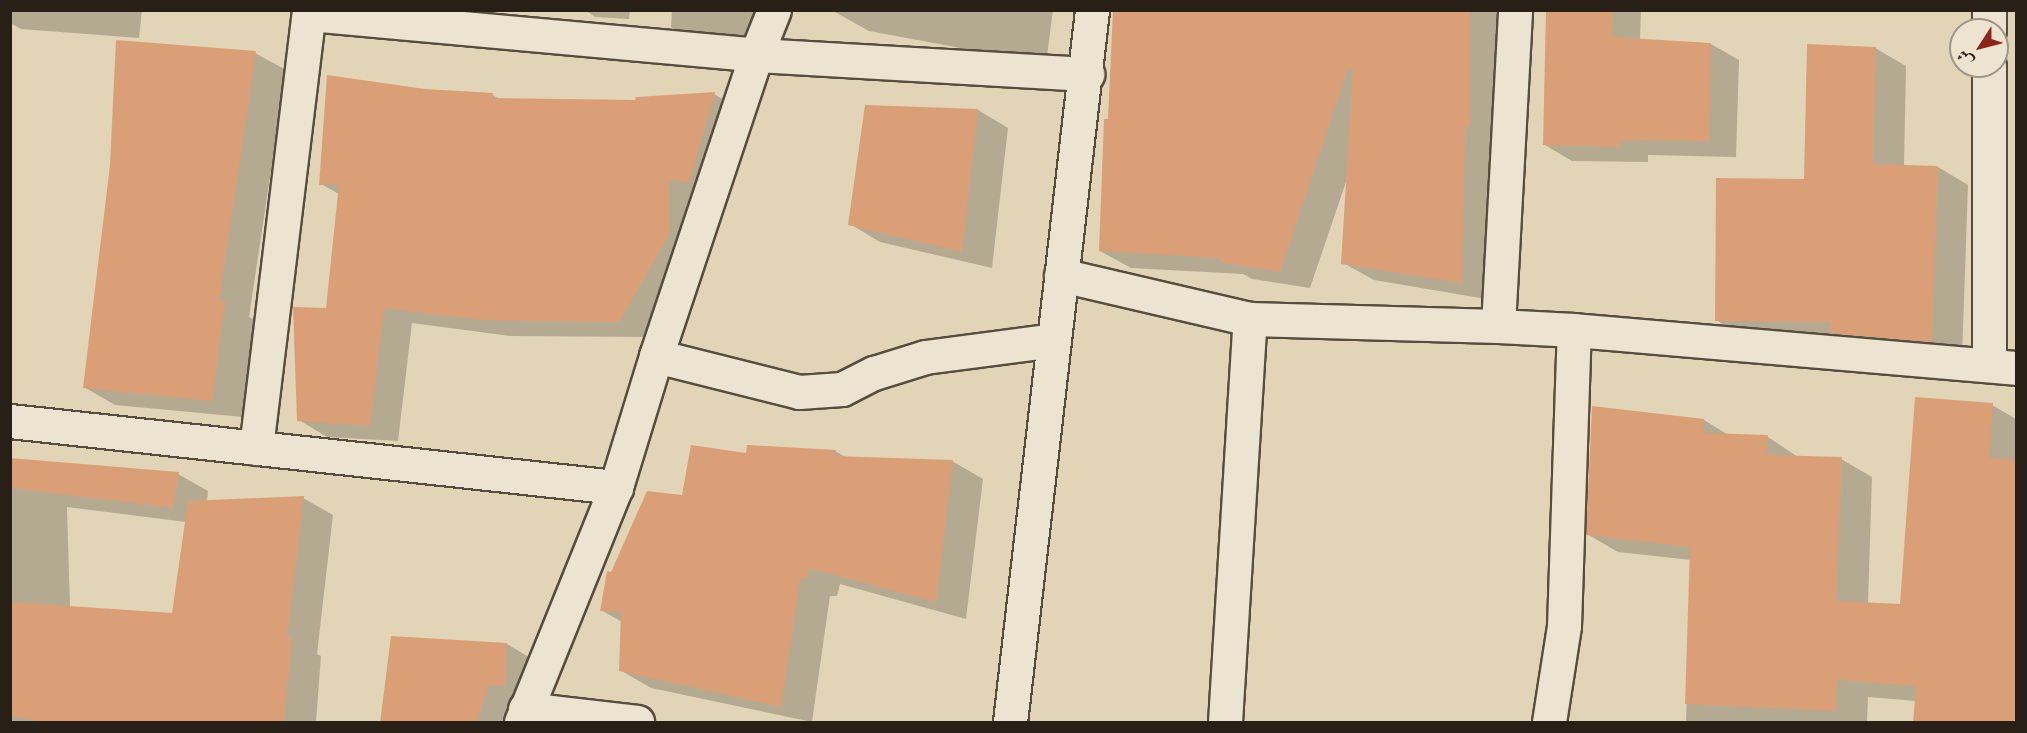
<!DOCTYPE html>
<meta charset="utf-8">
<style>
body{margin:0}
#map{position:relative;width:2027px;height:733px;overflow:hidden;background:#e2d5b7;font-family:Vollkorn,Amiri,serif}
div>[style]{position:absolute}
.shadow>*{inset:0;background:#0003}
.building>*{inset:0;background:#db9f78}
.roads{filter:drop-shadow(2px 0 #564d3f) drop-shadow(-2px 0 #564d3f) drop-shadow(0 2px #564d3f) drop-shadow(0 -2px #564d3f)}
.street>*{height:33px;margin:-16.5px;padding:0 16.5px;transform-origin:16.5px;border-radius:16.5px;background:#ece4d0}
.secondary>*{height:33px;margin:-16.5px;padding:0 16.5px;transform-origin:16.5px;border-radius:16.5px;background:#ece4d0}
span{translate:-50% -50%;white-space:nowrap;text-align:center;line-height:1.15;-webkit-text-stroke:5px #ece4d0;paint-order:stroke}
.frame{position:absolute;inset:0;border:12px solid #282017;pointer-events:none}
.north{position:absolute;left:1949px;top:18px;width:60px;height:60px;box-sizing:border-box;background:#ece4d0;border:2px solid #9e9686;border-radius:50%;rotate:234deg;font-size:16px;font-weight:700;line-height:24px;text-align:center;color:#282017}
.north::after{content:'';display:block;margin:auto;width:21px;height:27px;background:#8f2418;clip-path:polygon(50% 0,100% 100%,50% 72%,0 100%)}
</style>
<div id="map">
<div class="shadow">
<div style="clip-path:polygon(10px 10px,142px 10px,139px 38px,21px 29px,10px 23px)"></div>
<div style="clip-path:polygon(585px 10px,630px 10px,629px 19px,595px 17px)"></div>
<div style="clip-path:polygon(672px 10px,786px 10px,768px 51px,701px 45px,671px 27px)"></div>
<div style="clip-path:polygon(1053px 10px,1046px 64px,869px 31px,833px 11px)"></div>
<div style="clip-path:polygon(1115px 10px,1500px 10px,1492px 300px,1374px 280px,1343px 263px,1347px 179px,1310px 288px,1252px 279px,1243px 274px,1131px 268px,1100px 251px)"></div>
<div style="clip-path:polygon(1548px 10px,1641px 10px,1640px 40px,1711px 44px,1739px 60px,1736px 157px,1648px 155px,1648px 162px,1572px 161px,1545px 145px)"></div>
<div style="clip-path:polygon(1875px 48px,1906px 66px,1904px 166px,1938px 167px,1968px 185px,1962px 359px,1747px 338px,1716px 320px,1805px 180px)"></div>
<div style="clip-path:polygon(255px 53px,286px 70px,249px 317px,255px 320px,243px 417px,115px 405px,84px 387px)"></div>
<div style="clip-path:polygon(425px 90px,493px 95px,501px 100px,637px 102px,637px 98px,714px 94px,742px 110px,648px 337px,510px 336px,412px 323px,398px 441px,327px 437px,299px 420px,327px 310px,339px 194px,321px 184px)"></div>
<div style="clip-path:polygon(866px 107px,978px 110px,1008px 128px,992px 268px,880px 242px,850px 224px)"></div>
<div style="clip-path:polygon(1992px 405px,2016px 419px,2016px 722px,1914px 722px,1916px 701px,1868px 697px,1867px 722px,1686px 722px,1691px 560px,1618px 552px,1587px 534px,1704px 420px,1730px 436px,1768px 437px,1798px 457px,1841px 459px,1872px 477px,1868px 604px,1902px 606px)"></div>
<div style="clip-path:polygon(835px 451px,847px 458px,952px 461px,983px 479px,966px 619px,840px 584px,837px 596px,830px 596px,812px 722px,651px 688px,620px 670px,622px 622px,601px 610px,612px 573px,684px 496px,748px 454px)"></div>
<div style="clip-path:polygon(evenodd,10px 460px,178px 474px,208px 491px,207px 502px,303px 498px,333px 515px,317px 654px,321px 656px,316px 722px,10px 722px,10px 460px,67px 507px,186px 522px,174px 614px,70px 607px,67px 507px)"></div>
<div style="clip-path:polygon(507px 644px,537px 662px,512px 722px,381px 722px)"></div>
</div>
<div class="building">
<div style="clip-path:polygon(1113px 10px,1470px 10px,1470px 127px,1465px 126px,1462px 283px,1341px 264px,1353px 69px,1348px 68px,1280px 272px,1220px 262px,1220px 258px,1099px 251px,1104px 119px,1108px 119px)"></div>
<div style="clip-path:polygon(1546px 10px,1613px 10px,1612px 37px,1711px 43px,1709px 141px,1621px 140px,1621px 147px,1543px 145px)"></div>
<div style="clip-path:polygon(116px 40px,256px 51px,219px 301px,225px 301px,212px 401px,83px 388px,110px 165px)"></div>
<div style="clip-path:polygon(1807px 44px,1876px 47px,1873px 164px,1938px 166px,1932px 342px,1830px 333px,1830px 322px,1715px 321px,1716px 178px,1804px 179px)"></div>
<div style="clip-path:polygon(327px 75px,425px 89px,493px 93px,493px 98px,635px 100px,636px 97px,715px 92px,689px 183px,669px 179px,669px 235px,619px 322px,481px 320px,384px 308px,370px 426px,297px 421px,293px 307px,326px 308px,339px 184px,319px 185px)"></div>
<div style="clip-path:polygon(865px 105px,978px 109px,962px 252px,848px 225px)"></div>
<div style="clip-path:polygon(1915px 397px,1993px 403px,1989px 458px,2016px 460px,2016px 723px,1913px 723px,1916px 686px,1837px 680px,1836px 711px,1685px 704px,1690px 547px,1586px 535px,1592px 406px,1704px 419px,1703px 433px,1768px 435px,1767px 455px,1842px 457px,1836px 601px,1900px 604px)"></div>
<div style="clip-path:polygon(691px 445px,746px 453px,747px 445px,836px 450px,834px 456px,953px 460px,936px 602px,809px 568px,807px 579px,800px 579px,781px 707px,619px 671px,621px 611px,600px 611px,607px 571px,611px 572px,647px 491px,682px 495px)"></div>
<div style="clip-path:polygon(10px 458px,179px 472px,173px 508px,10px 488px)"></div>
<div style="clip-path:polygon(304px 496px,287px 637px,292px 637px,284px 723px,50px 723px,10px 716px,10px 602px,172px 613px,188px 501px)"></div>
<div style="clip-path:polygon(391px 636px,507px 643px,505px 686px,489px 685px,476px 723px,380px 723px)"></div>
</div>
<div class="roads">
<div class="street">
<div style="left:309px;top:14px;width:449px;rotate:5.2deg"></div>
<div style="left:756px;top:55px;width:332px;rotate:3.3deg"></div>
<div style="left:1989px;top:30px;width:20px;rotate:-90deg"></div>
<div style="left:1061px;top:275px;width:194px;rotate:13.1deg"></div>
<div style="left:1250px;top:319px;width:248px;rotate:1.6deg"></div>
<div style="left:1498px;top:326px;width:76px;rotate:3deg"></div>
<div style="left:1574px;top:330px;width:444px;rotate:4.9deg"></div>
<div style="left:1498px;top:326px;width:316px;rotate:-86.9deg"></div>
<div style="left:656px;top:356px;width:147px;rotate:14.1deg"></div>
<div style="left:799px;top:392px;width:43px;rotate:-4deg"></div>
<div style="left:842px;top:389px;width:36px;rotate:-27deg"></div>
<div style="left:874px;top:373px;width:53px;rotate:-17.4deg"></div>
<div style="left:925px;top:357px;width:130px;rotate:-7.5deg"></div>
<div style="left:1989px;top:365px;width:299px;rotate:-90deg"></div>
<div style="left:10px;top:421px;width:610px;rotate:6.22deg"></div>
<div style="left:256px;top:448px;width:441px;rotate:-83.1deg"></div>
<div style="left:525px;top:709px;width:113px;rotate:6.6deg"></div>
<div style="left:521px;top:722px;width:253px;rotate:-68deg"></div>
<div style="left:616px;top:487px;width:137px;rotate:-73deg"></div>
<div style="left:656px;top:356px;width:317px;rotate:-71.6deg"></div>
<div style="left:756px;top:55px;width:48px;rotate:-68.2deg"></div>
<div style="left:1225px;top:722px;width:404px;rotate:-86.5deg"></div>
<div style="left:1549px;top:722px;width:97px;rotate:-81.1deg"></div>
<div style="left:1564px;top:626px;width:296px;rotate:-88.1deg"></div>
</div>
<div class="secondary">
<div style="left:1010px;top:722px;width:717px;rotate:-83.43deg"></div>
</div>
</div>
<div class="frame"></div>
<div class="north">ش</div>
</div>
